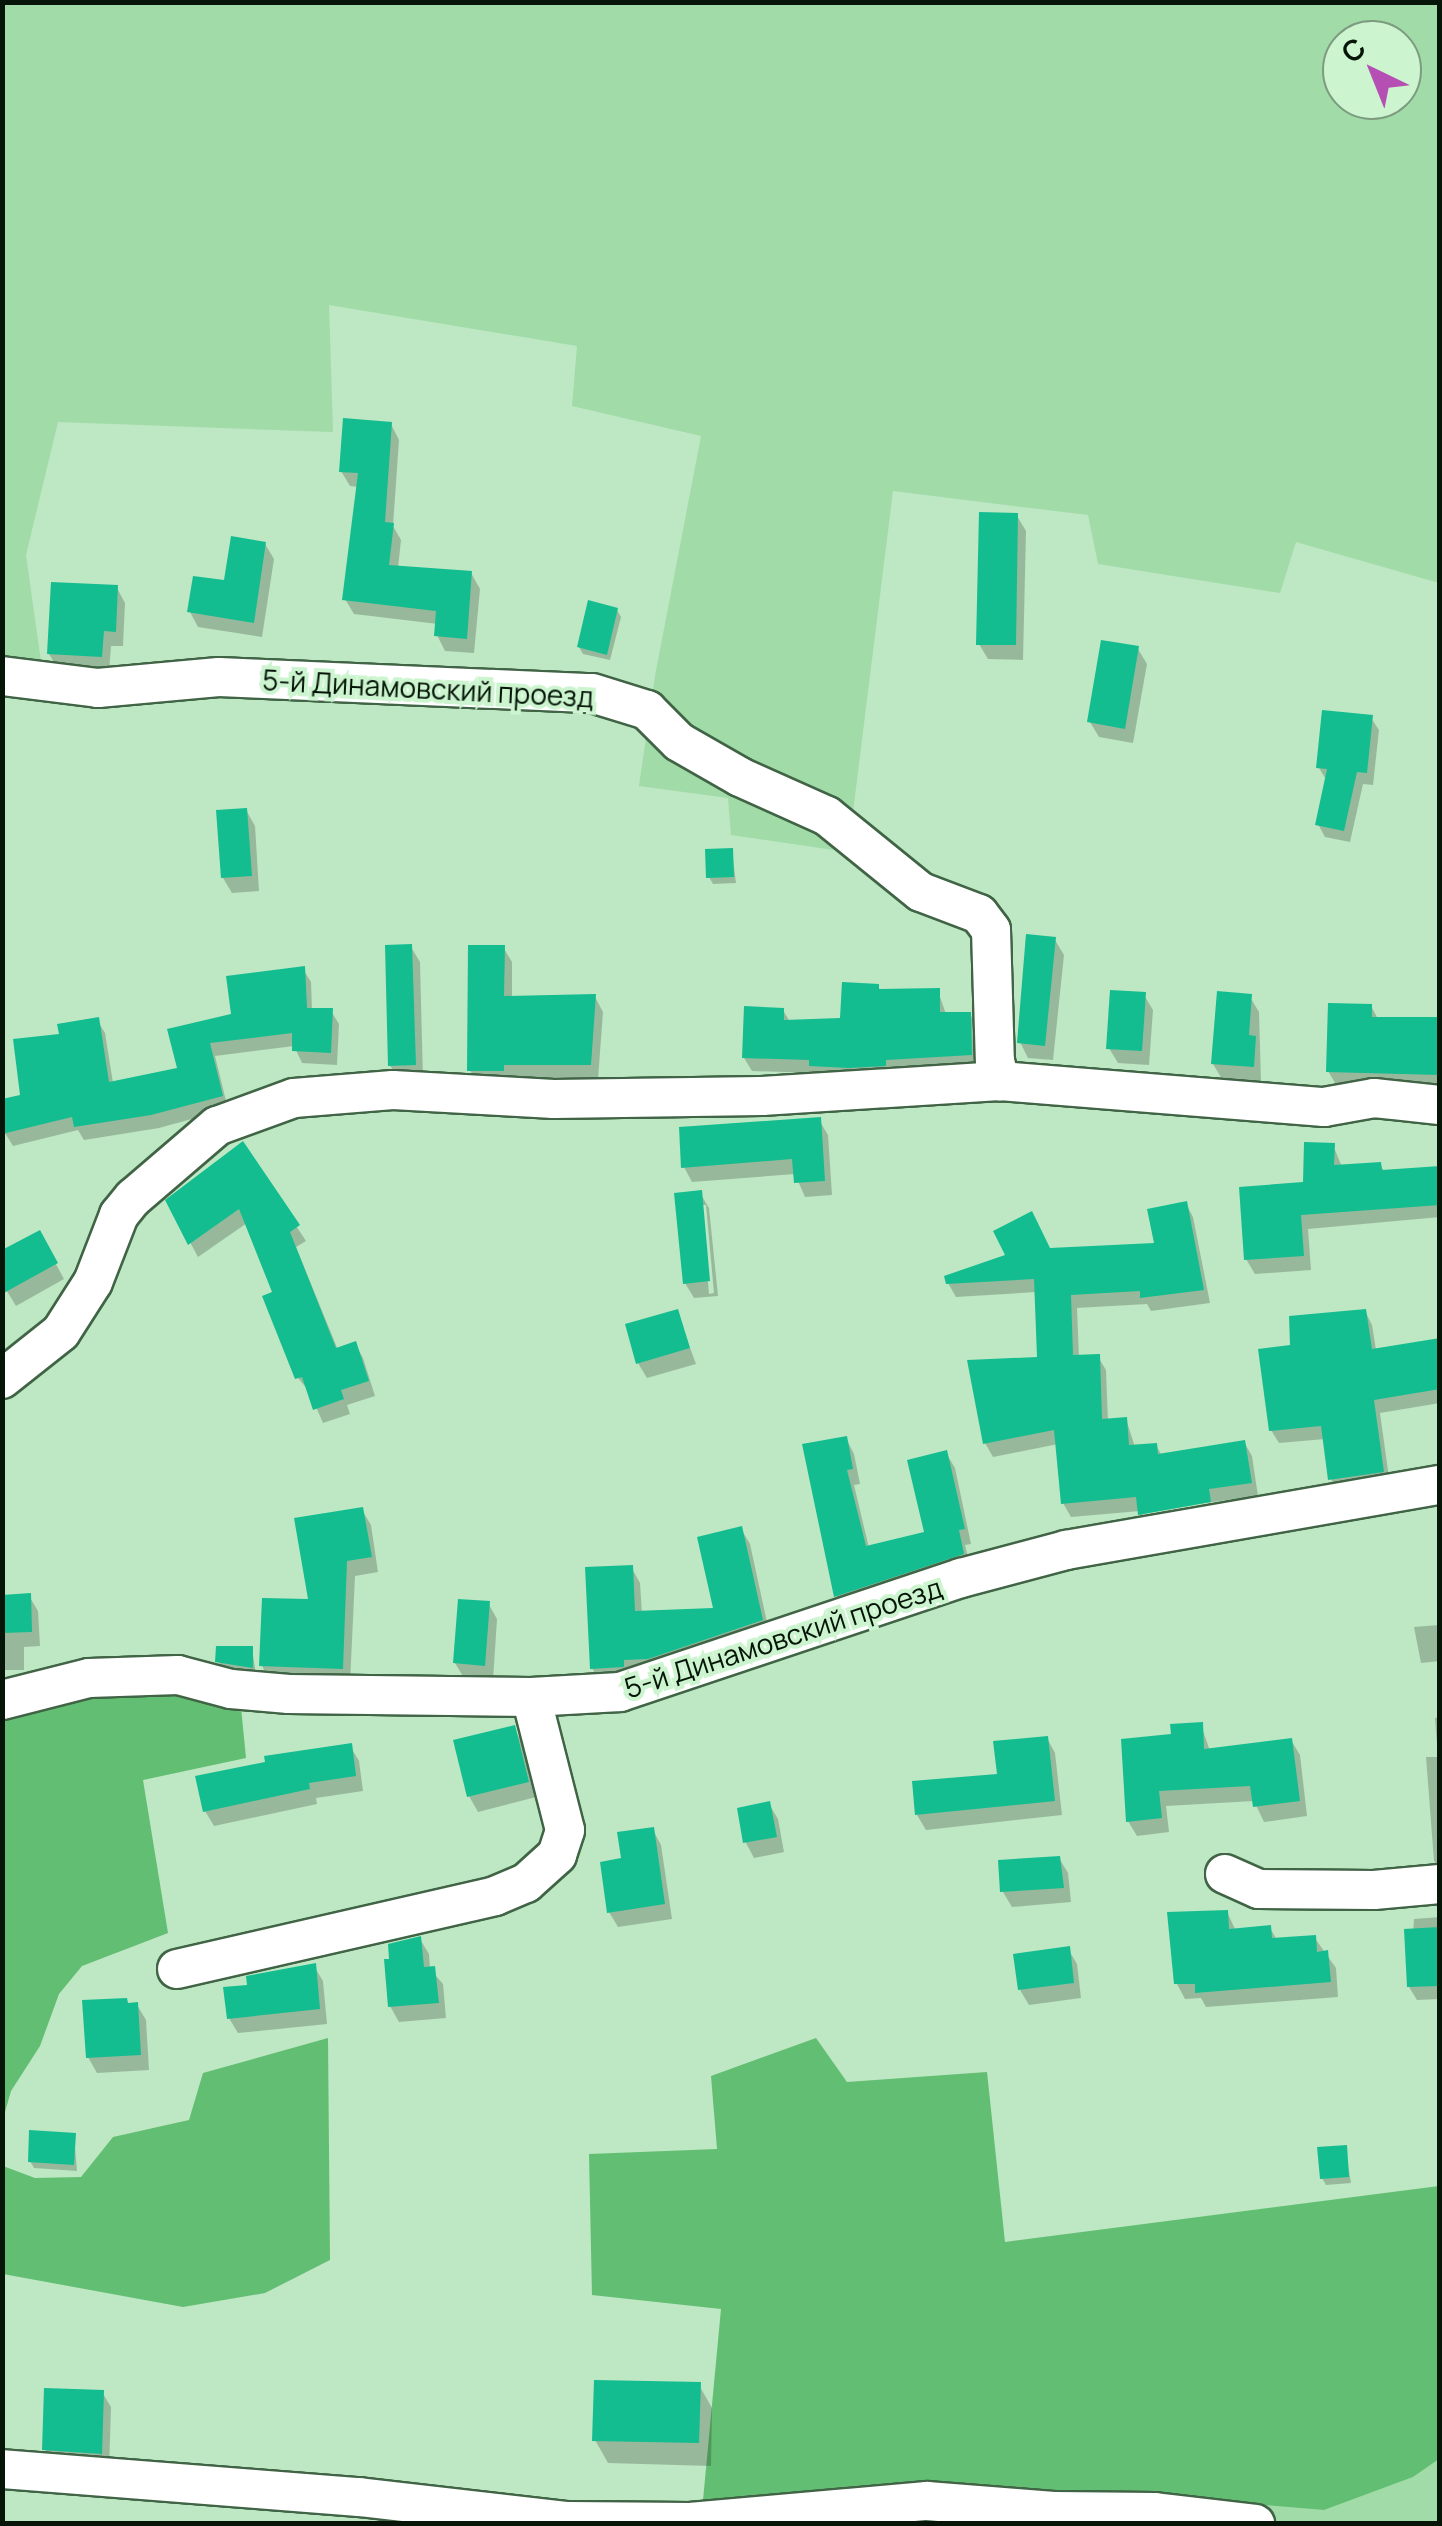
<!DOCTYPE html>
<meta charset="utf-8">
<style>
body{margin:0}
#map{position:relative;width:1442px;height:2526px;overflow:hidden;background:#bee7c3;font-family:Manrope,sans-serif}
div>[style]{position:absolute}
.green>*{inset:0;background:#a0dba8}
.forest>*{inset:0;background:#62be72}
.shadow>*{inset:0;background:#0003}
.building>*{inset:0;background:#13bd90}
.roads{filter:drop-shadow(2px 0 #406445) drop-shadow(-2px 0 #406445) drop-shadow(0 2px #406445) drop-shadow(0 -2px #406445)}
.minor>*{height:38px;margin:-19px;padding:0 19px;transform-origin:19px;border-radius:19px;background:#fff}
span{translate:-50% -50%;white-space:nowrap;text-align:center;line-height:1.15;-webkit-text-stroke:8px #cbf4cf;paint-order:stroke}
.street-label{font-size:28px;color:#061508}
.frame{position:absolute;inset:0;border:5px solid #061508;pointer-events:none}
.north{position:absolute;left:1322px;top:20px;width:100px;height:100px;box-sizing:border-box;background:#cbf4cf;border:2px solid #7c9b7f;border-radius:50%;rotate:317deg;font-size:28px;font-weight:700;line-height:40px;text-align:center;color:#061508}
.north::after{content:'';display:block;margin:auto;width:35px;height:45px;background:#b54fb4;clip-path:polygon(50% 0,100% 100%,50% 72%,0 100%)}
</style>
<div id="map">
<div class="green">
<div style="clip-path:polygon(evenodd,3px 3px,1439px 3px,1439px 583px,1296px 542px,1280px 593px,1098px 564px,1088px 515px,893px 491px,848px 852px,731px 835px,728px 798px,639px 786px,655px 676px,701px 436px,572px 406px,577px 346px,329px 305px,333px 432px,58px 422px,26px 555px,41px 662px,3px 673px,3px 3px,1342px 40px,1402px 40px,1402px 100px,1342px 100px,1342px 40px)"></div>
<div style="clip-path:polygon(1439px 2459px,1439px 2523px,701px 2524px,1110px 2492px,1324px 2510px,1413px 2477px)"></div>
</div>
<div class="forest">
<div style="clip-path:polygon(94px 1688px,240px 1697px,246px 1758px,143px 1780px,168px 1933px,82px 1966px,59px 1994px,40px 2046px,11px 2091px,3px 2119px,3px 1708px)"></div>
<div style="clip-path:polygon(328px 2038px,330px 2260px,265px 2293px,183px 2307px,3px 2274px,3px 2166px,35px 2178px,81px 2177px,113px 2137px,189px 2120px,203px 2073px)"></div>
<div style="clip-path:polygon(816px 2038px,847px 2082px,987px 2072px,1005px 2242px,1439px 2186px,1439px 2459px,1413px 2477px,1324px 2510px,1110px 2492px,702px 2511px,721px 2309px,592px 2295px,589px 2154px,717px 2149px,711px 2076px)"></div>
</div>
<div class="shadow">
<div style="clip-path:polygon(391px 424px,399px 440px,393px 526px,401px 540px,398px 568px,471px 573px,480px 589px,474px 653px,445px 651px,437px 635px,438px 624px,354px 614px,345px 599px,359px 487px,350px 486px,341px 471px)"></div>
<div style="clip-path:polygon(1017px 516px,1026px 531px,1023px 660px,988px 659px,979px 644px)"></div>
<div style="clip-path:polygon(265px 544px,274px 559px,262px 637px,198px 627px,190px 612px)"></div>
<div style="clip-path:polygon(117px 588px,125px 603px,123px 646px,111px 646px,109px 672px,58px 669px,49px 654px)"></div>
<div style="clip-path:polygon(617px 610px,621px 617px,610px 660px,583px 654px,579px 647px)"></div>
<div style="clip-path:polygon(1138px 649px,1147px 664px,1133px 743px,1099px 737px,1090px 722px)"></div>
<div style="clip-path:polygon(1371px 718px,1379px 730px,1373px 785px,1363px 784px,1350px 842px,1325px 837px,1318px 824px,1327px 781px,1319px 768px)"></div>
<div style="clip-path:polygon(246px 810px,255px 826px,259px 891px,232px 893px,223px 878px)"></div>
<div style="clip-path:polygon(732px 851px,736px 883px,713px 884px,709px 877px)"></div>
<div style="clip-path:polygon(1055px 940px,1064px 955px,1053px 1060px,1028px 1058px,1020px 1042px)"></div>
<div style="clip-path:polygon(411px 947px,420px 962px,423px 1079px,399px 1081px,390px 1065px)"></div>
<div style="clip-path:polygon(503px 947px,512px 962px,512px 998px,595px 997px,603px 1012px,598px 1079px,512px 1080px,478px 1085px,470px 1070px)"></div>
<div style="clip-path:polygon(303px 969px,311px 982px,312px 1010px,331px 1011px,339px 1024px,337px 1065px,302px 1063px,294px 1046px,215px 1056px,228px 1109px,159px 1128px,84px 1140px,78px 1130px,13px 1146px,5px 1133px,62px 1036px,97px 1020px,105px 1033px,113px 1083px,180px 1070px,234px 1015px)"></div>
<div style="clip-path:polygon(878px 986px,881px 992px,938px 991px,946px 1014px,970px 1014px,977px 1028px,978px 1068px,819px 1079px,816px 1073px,752px 1071px,744px 1058px,783px 1010px,790px 1022px,843px 1021px)"></div>
<div style="clip-path:polygon(1144px 995px,1153px 1010px,1149px 1065px,1118px 1063px,1109px 1048px)"></div>
<div style="clip-path:polygon(1250px 997px,1259px 1012px,1261px 1082px,1222px 1079px,1213px 1064px)"></div>
<div style="clip-path:polygon(1371px 1006px,1378px 1019px,1440px 1019px,1440px 1094px,1337px 1086px,1328px 1071px)"></div>
<div style="clip-path:polygon(819px 1120px,828px 1135px,832px 1195px,805px 1197px,795px 1174px,692px 1182px,684px 1167px)"></div>
<div style="clip-path:polygon(242px 1144px,306px 1241px,296px 1247px,338px 1350px,355px 1344px,363px 1358px,375px 1396px,347px 1405px,350px 1414px,323px 1423px,309px 1391px,298px 1378px,275px 1294px,247px 1223px,198px 1257px,168px 1201px)"></div>
<div style="clip-path:polygon(1333px 1145px,1342px 1167px,1380px 1164px,1385px 1173px,1440px 1169px,1440px 1217px,1308px 1229px,1311px 1270px,1255px 1274px,1246px 1259px)"></div>
<div style="clip-path:polygon(evenodd,700px 1193px,709px 1208px,718px 1296px,694px 1298px,685px 1283px,700px 1193px,701px 1205px,706px 1205px,714px 1293px,709px 1294px,701px 1205px)"></div>
<div style="clip-path:polygon(1186px 1204px,1193px 1217px,1210px 1303px,1151px 1311px,1147px 1304px,1077px 1308px,1079px 1358px,1098px 1357px,1106px 1370px,1108px 1421px,1126px 1419px,1135px 1447px,1156px 1445px,1162px 1456px,1244px 1442px,1252px 1456px,1258px 1496px,1143px 1511px,1143px 1516px,1215px 1504px,1217px 1515px,1148px 1527px,1140px 1514px,1140px 1511px,1071px 1517px,1063px 1503px,1058px 1444px,993px 1457px,985px 1443px,1039px 1359px,1037px 1292px,956px 1297px,948px 1283px,1050px 1250px,1157px 1245px)"></div>
<div style="clip-path:polygon(39px 1233px,64px 1279px,16px 1306px,2px 1283px)"></div>
<div style="clip-path:polygon(1365px 1311px,1372px 1325px,1376px 1350px,1440px 1341px,1440px 1403px,1380px 1413px,1390px 1485px,1338px 1492px,1331px 1479px,1325px 1439px,1279px 1443px,1271px 1430px)"></div>
<div style="clip-path:polygon(677px 1312px,696px 1364px,647px 1378px,638px 1363px)"></div>
<div style="clip-path:polygon(846px 1438px,854px 1454px,860px 1484px,854px 1485px,869px 1548px,926px 1534px,946px 1453px,955px 1468px,971px 1544px,965px 1545px,971px 1569px,845px 1611px,836px 1596px)"></div>
<div style="clip-path:polygon(362px 1510px,371px 1525px,378px 1572px,355px 1576px,350px 1684px,270px 1681px,262px 1666px,311px 1602px)"></div>
<div style="clip-path:polygon(741px 1529px,750px 1544px,770px 1636px,601px 1683px,592px 1668px,631px 1567px,640px 1583px,642px 1614px,716px 1611px)"></div>
<div style="clip-path:polygon(29px 1596px,38px 1611px,40px 1646px,24px 1647px,24px 1670px,2px 1670px,2px 1597px)"></div>
<div style="clip-path:polygon(488px 1603px,497px 1619px,493px 1680px,464px 1678px,455px 1663px)"></div>
<div style="clip-path:polygon(1439px 1625px,1440px 1661px,1421px 1663px,1414px 1627px)"></div>
<div style="clip-path:polygon(252px 1649px,256px 1674px,222px 1668px,218px 1661px)"></div>
<div style="clip-path:polygon(1440px 1717px,1440px 1870px,1434px 1861px,1426px 1757px,1438px 1757px,1435px 1718px)"></div>
<div style="clip-path:polygon(1201px 1725px,1210px 1751px,1291px 1740px,1300px 1755px,1307px 1816px,1264px 1822px,1254px 1801px,1166px 1806px,1169px 1832px,1137px 1836px,1128px 1821px,1173px 1736px)"></div>
<div style="clip-path:polygon(514px 1728px,522px 1743px,536px 1797px,478px 1812px,469px 1796px,456px 1742px)"></div>
<div style="clip-path:polygon(1047px 1738px,1055px 1753px,1062px 1815px,926px 1830px,917px 1815px,999px 1776px)"></div>
<div style="clip-path:polygon(350px 1746px,359px 1761px,363px 1791px,316px 1798px,317px 1804px,214px 1826px,205px 1811px)"></div>
<div style="clip-path:polygon(769px 1804px,778px 1819px,784px 1852px,754px 1858px,746px 1843px,740px 1810px)"></div>
<div style="clip-path:polygon(653px 1830px,661px 1845px,672px 1919px,618px 1927px,609px 1912px)"></div>
<div style="clip-path:polygon(1059px 1858px,1068px 1873px,1071px 1902px,1012px 1907px,1003px 1892px)"></div>
<div style="clip-path:polygon(1227px 1912px,1236px 1931px,1270px 1928px,1277px 1940px,1314px 1937px,1336px 1968px,1338px 1997px,1206px 2007px,1201px 1998px,1185px 1999px,1177px 1984px)"></div>
<div style="clip-path:polygon(1440px 1917px,1440px 1999px,1417px 2000px,1409px 1987px,1414px 1919px)"></div>
<div style="clip-path:polygon(420px 1939px,429px 1954px,430px 1969px,443px 1984px,446px 2018px,399px 2022px,390px 2006px)"></div>
<div style="clip-path:polygon(1068px 1949px,1077px 1964px,1081px 1998px,1029px 2005px,1020px 1990px)"></div>
<div style="clip-path:polygon(314px 1966px,323px 1981px,327px 2024px,238px 2033px,229px 2018px)"></div>
<div style="clip-path:polygon(137px 2005px,146px 2020px,149px 2070px,97px 2073px,88px 2057px,129px 2006px)"></div>
<div style="clip-path:polygon(74px 2135px,77px 2171px,34px 2168px,30px 2161px)"></div>
<div style="clip-path:polygon(1345px 2148px,1351px 2183px,1326px 2185px,1322px 2178px)"></div>
<div style="clip-path:polygon(699px 2385px,712px 2408px,711px 2466px,608px 2463px,595px 2440px)"></div>
<div style="clip-path:polygon(102px 2392px,111px 2407px,109px 2469px,53px 2464px,45px 2449px)"></div>
</div>
<div class="building">
<div style="clip-path:polygon(343px 418px,392px 422px,385px 522px,394px 523px,389px 565px,472px 571px,467px 639px,434px 636px,436px 611px,342px 600px,358px 473px,339px 472px)"></div>
<div style="clip-path:polygon(979px 512px,1018px 513px,1016px 645px,976px 645px)"></div>
<div style="clip-path:polygon(231px 536px,266px 542px,254px 623px,187px 612px,193px 576px,224px 580px)"></div>
<div style="clip-path:polygon(51px 582px,118px 585px,116px 632px,104px 631px,102px 657px,47px 654px)"></div>
<div style="clip-path:polygon(588px 600px,618px 608px,607px 655px,577px 647px)"></div>
<div style="clip-path:polygon(1101px 640px,1139px 646px,1125px 729px,1087px 722px)"></div>
<div style="clip-path:polygon(1322px 710px,1373px 715px,1367px 773px,1357px 772px,1344px 831px,1315px 825px,1327px 769px,1316px 768px)"></div>
<div style="clip-path:polygon(247px 808px,252px 876px,221px 878px,216px 810px)"></div>
<div style="clip-path:polygon(733px 848px,734px 877px,706px 878px,705px 849px)"></div>
<div style="clip-path:polygon(1026px 934px,1056px 937px,1045px 1046px,1017px 1043px)"></div>
<div style="clip-path:polygon(412px 944px,416px 1065px,388px 1066px,385px 945px)"></div>
<div style="clip-path:polygon(468px 945px,505px 945px,504px 996px,596px 994px,591px 1065px,504px 1065px,504px 1071px,467px 1071px)"></div>
<div style="clip-path:polygon(305px 966px,307px 1008px,333px 1008px,331px 1053px,292px 1051px,292px 1033px,210px 1043px,223px 1096px,151px 1115px,74px 1127px,72px 1117px,2px 1134px,2px 1099px,20px 1095px,13px 1039px,59px 1034px,57px 1024px,99px 1017px,109px 1082px,177px 1068px,167px 1029px,231px 1014px,226px 976px)"></div>
<div style="clip-path:polygon(842px 982px,879px 984px,879px 989px,940px 988px,940px 1012px,971px 1012px,972px 1055px,886px 1060px,886px 1066px,849px 1068px,809px 1066px,809px 1060px,742px 1058px,744px 1006px,784px 1008px,784px 1020px,840px 1018px)"></div>
<div style="clip-path:polygon(1110px 990px,1146px 992px,1142px 1051px,1106px 1049px)"></div>
<div style="clip-path:polygon(1217px 991px,1252px 994px,1249px 1035px,1256px 1036px,1254px 1067px,1211px 1064px)"></div>
<div style="clip-path:polygon(1328px 1003px,1372px 1004px,1372px 1017px,1440px 1017px,1440px 1075px,1326px 1072px)"></div>
<div style="clip-path:polygon(821px 1117px,825px 1181px,794px 1183px,792px 1159px,681px 1168px,679px 1127px)"></div>
<div style="clip-path:polygon(243px 1141px,300px 1225px,290px 1232px,336px 1348px,356px 1341px,369px 1381px,341px 1390px,344px 1399px,313px 1410px,302px 1377px,295px 1379px,262px 1296px,272px 1292px,239px 1209px,188px 1245px,165px 1200px)"></div>
<div style="clip-path:polygon(1304px 1142px,1335px 1143px,1334px 1165px,1381px 1162px,1382px 1170px,1440px 1166px,1440px 1205px,1301px 1215px,1304px 1256px,1244px 1260px,1239px 1187px,1303px 1182px)"></div>
<div style="clip-path:polygon(702px 1190px,710px 1281px,683px 1284px,674px 1193px)"></div>
<div style="clip-path:polygon(1187px 1201px,1204px 1290px,1140px 1298px,1140px 1291px,1071px 1295px,1073px 1355px,1100px 1354px,1102px 1419px,1127px 1417px,1129px 1445px,1157px 1443px,1158px 1454px,1245px 1440px,1252px 1483px,1209px 1489px,1211px 1502px,1138px 1515px,1136px 1497px,1061px 1504px,1054px 1430px,983px 1444px,967px 1360px,1037px 1357px,1034px 1279px,946px 1284px,944px 1276px,1005px 1255px,993px 1231px,1032px 1211px,1050px 1248px,1154px 1243px,1147px 1209px)"></div>
<div style="clip-path:polygon(40px 1230px,58px 1263px,2px 1294px,2px 1250px)"></div>
<div style="clip-path:polygon(678px 1309px,690px 1348px,636px 1364px,625px 1324px)"></div>
<div style="clip-path:polygon(1366px 1309px,1372px 1349px,1440px 1338px,1440px 1389px,1374px 1400px,1384px 1472px,1328px 1480px,1321px 1426px,1269px 1431px,1258px 1349px,1290px 1345px,1289px 1316px)"></div>
<div style="clip-path:polygon(847px 1436px,853px 1469px,847px 1470px,866px 1546px,924px 1532px,907px 1460px,947px 1450px,965px 1529px,959px 1530px,964px 1554px,834px 1597px,802px 1444px)"></div>
<div style="clip-path:polygon(363px 1507px,372px 1557px,347px 1561px,343px 1669px,259px 1666px,262px 1598px,308px 1599px,294px 1518px)"></div>
<div style="clip-path:polygon(742px 1526px,763px 1620px,648px 1659px,624px 1660px,624px 1667px,590px 1669px,585px 1567px,633px 1565px,635px 1611px,713px 1608px,697px 1537px)"></div>
<div style="clip-path:polygon(31px 1593px,32px 1632px,2px 1633px,2px 1595px)"></div>
<div style="clip-path:polygon(458px 1599px,490px 1601px,485px 1666px,453px 1663px)"></div>
<div style="clip-path:polygon(216px 1646px,253px 1646px,253px 1668px,215px 1662px)"></div>
<div style="clip-path:polygon(1203px 1722px,1204px 1749px,1292px 1738px,1300px 1801px,1253px 1807px,1250px 1786px,1159px 1791px,1162px 1818px,1126px 1822px,1121px 1739px,1171px 1734px,1170px 1724px)"></div>
<div style="clip-path:polygon(515px 1725px,529px 1782px,467px 1797px,453px 1740px)"></div>
<div style="clip-path:polygon(1048px 1736px,1055px 1801px,915px 1815px,912px 1781px,997px 1774px,993px 1741px)"></div>
<div style="clip-path:polygon(352px 1743px,356px 1776px,309px 1783px,310px 1789px,203px 1812px,195px 1776px,265px 1762px,264px 1756px)"></div>
<div style="clip-path:polygon(770px 1801px,777px 1837px,743px 1843px,737px 1808px)"></div>
<div style="clip-path:polygon(654px 1827px,665px 1904px,607px 1913px,600px 1862px,621px 1858px,617px 1832px)"></div>
<div style="clip-path:polygon(1060px 1856px,1064px 1888px,1000px 1892px,998px 1860px)"></div>
<div style="clip-path:polygon(1228px 1910px,1229px 1929px,1271px 1925px,1272px 1938px,1316px 1935px,1317px 1952px,1328px 1950px,1331px 1982px,1195px 1993px,1195px 1984px,1174px 1984px,1167px 1912px)"></div>
<div style="clip-path:polygon(1440px 1927px,1440px 1986px,1407px 1987px,1404px 1929px)"></div>
<div style="clip-path:polygon(421px 1936px,424px 1967px,435px 1966px,439px 2003px,388px 2007px,384px 1959px,389px 1959px,388px 1944px)"></div>
<div style="clip-path:polygon(1070px 1946px,1074px 1983px,1018px 1990px,1013px 1954px)"></div>
<div style="clip-path:polygon(316px 1963px,320px 2009px,227px 2019px,223px 1987px,247px 1985px,246px 1976px)"></div>
<div style="clip-path:polygon(127px 1998px,128px 2003px,138px 2002px,141px 2055px,86px 2058px,82px 2000px)"></div>
<div style="clip-path:polygon(29px 2130px,76px 2133px,74px 2165px,28px 2162px)"></div>
<div style="clip-path:polygon(1347px 2145px,1349px 2177px,1320px 2179px,1317px 2147px)"></div>
<div style="clip-path:polygon(594px 2380px,701px 2382px,699px 2443px,592px 2441px)"></div>
<div style="clip-path:polygon(44px 2388px,104px 2390px,102px 2454px,42px 2450px)"></div>
</div>
<div class="roads">
<div class="minor">
<div style="left:2px;top:676px;width:97px;rotate:7.1deg"></div>
<div style="left:98px;top:688px;width:121px;rotate:-5.2deg"></div>
<div style="left:219px;top:677px;width:373px;rotate:2.5deg"></div>
<div style="left:592px;top:693px;width:58px;rotate:17.2deg"></div>
<div style="left:647px;top:710px;width:45px;rotate:45deg"></div>
<div style="left:679px;top:742px;width:70px;rotate:29.8deg"></div>
<div style="left:740px;top:777px;width:95px;rotate:24.1deg"></div>
<div style="left:827px;top:816px;width:121px;rotate:39deg"></div>
<div style="left:921px;top:892px;width:62px;rotate:20.8deg"></div>
<div style="left:979px;top:914px;width:20px;rotate:53deg"></div>
<div style="left:991px;top:930px;width:131px;rotate:88.3deg"></div>
<div style="left:995px;top:1061px;width:21px;rotate:76deg"></div>
<div style="left:2px;top:1379px;width:75px;rotate:-38.5deg"></div>
<div style="left:61px;top:1332px;width:59px;rotate:-57.4deg"></div>
<div style="left:93px;top:1282px;width:72px;rotate:-68.8deg"></div>
<div style="left:119px;top:1215px;width:22px;rotate:-51deg"></div>
<div style="left:133px;top:1198px;width:111px;rotate:-40.6deg"></div>
<div style="left:217px;top:1126px;width:82px;rotate:-20deg"></div>
<div style="left:294px;top:1098px;width:99px;rotate:-4.6deg"></div>
<div style="left:393px;top:1090px;width:161px;rotate:3.2deg"></div>
<div style="left:554px;top:1099px;width:208px;rotate:-0.8deg"></div>
<div style="left:762px;top:1096px;width:238px;rotate:-3.6deg"></div>
<div style="left:1000px;top:1081px;width:325px;rotate:4.6deg"></div>
<div style="left:1324px;top:1107px;width:51px;rotate:-10.2deg"></div>
<div style="left:1374px;top:1098px;width:66px;rotate:6.1deg"></div>
<div style="left:2px;top:1700px;width:90px;rotate:-14.2deg"></div>
<div style="left:89px;top:1678px;width:89px;rotate:-1.9deg"></div>
<div style="left:178px;top:1675px;width:55px;rotate:14.8deg"></div>
<div style="left:231px;top:1689px;width:58px;rotate:4.9deg"></div>
<div style="left:289px;top:1694px;width:242px;rotate:0.7deg"></div>
<div style="left:531px;top:1697px;width:89px;rotate:-3.2deg"></div>
<div style="left:620px;top:1692px;width:360px;rotate:-18.5deg"></div>
<div style="left:961px;top:1578px;width:109px;rotate:-14.9deg"></div>
<div style="left:1066px;top:1550px;width:380px;rotate:-9.9deg"></div>
<div style="left:1225px;top:1874px;width:37px;rotate:24deg"></div>
<div style="left:1259px;top:1889px;width:115px;rotate:0.5deg"></div>
<div style="left:1374px;top:1890px;width:66px;rotate:-5.2deg"></div>
<div style="left:177px;top:1969px;width:326px;rotate:-12.9deg"></div>
<div style="left:495px;top:1896px;width:34px;rotate:-23deg"></div>
<div style="left:526px;top:1883px;width:42px;rotate:-42.1deg"></div>
<div style="left:557px;top:1855px;width:26px;rotate:-72deg"></div>
<div style="left:565px;top:1830px;width:137px;rotate:-104.3deg"></div>
<div style="left:2px;top:2469px;width:358px;rotate:4.5deg"></div>
<div style="left:359px;top:2497px;width:210px;rotate:6.6deg"></div>
<div style="left:568px;top:2521px;width:122px;rotate:0.5deg"></div>
<div style="left:690px;top:2522px;width:238px;rotate:-5.1deg"></div>
<div style="left:927px;top:2501px;width:127px;rotate:4.5deg"></div>
<div style="left:1054px;top:2511px;width:101px;rotate:0.6deg"></div>
<div style="left:1155px;top:2512px;width:101px;rotate:6.8deg"></div>
</div>
</div>
<div class="street-label">
<span style="left:428px;top:688px;rotate:3deg">5-й Динамовский проезд</span>
<span style="left:783px;top:1637px;rotate:-18deg">5-й Динамовский проезд</span>
</div>
<div class="frame"></div>
<div class="north">С</div>
</div>
